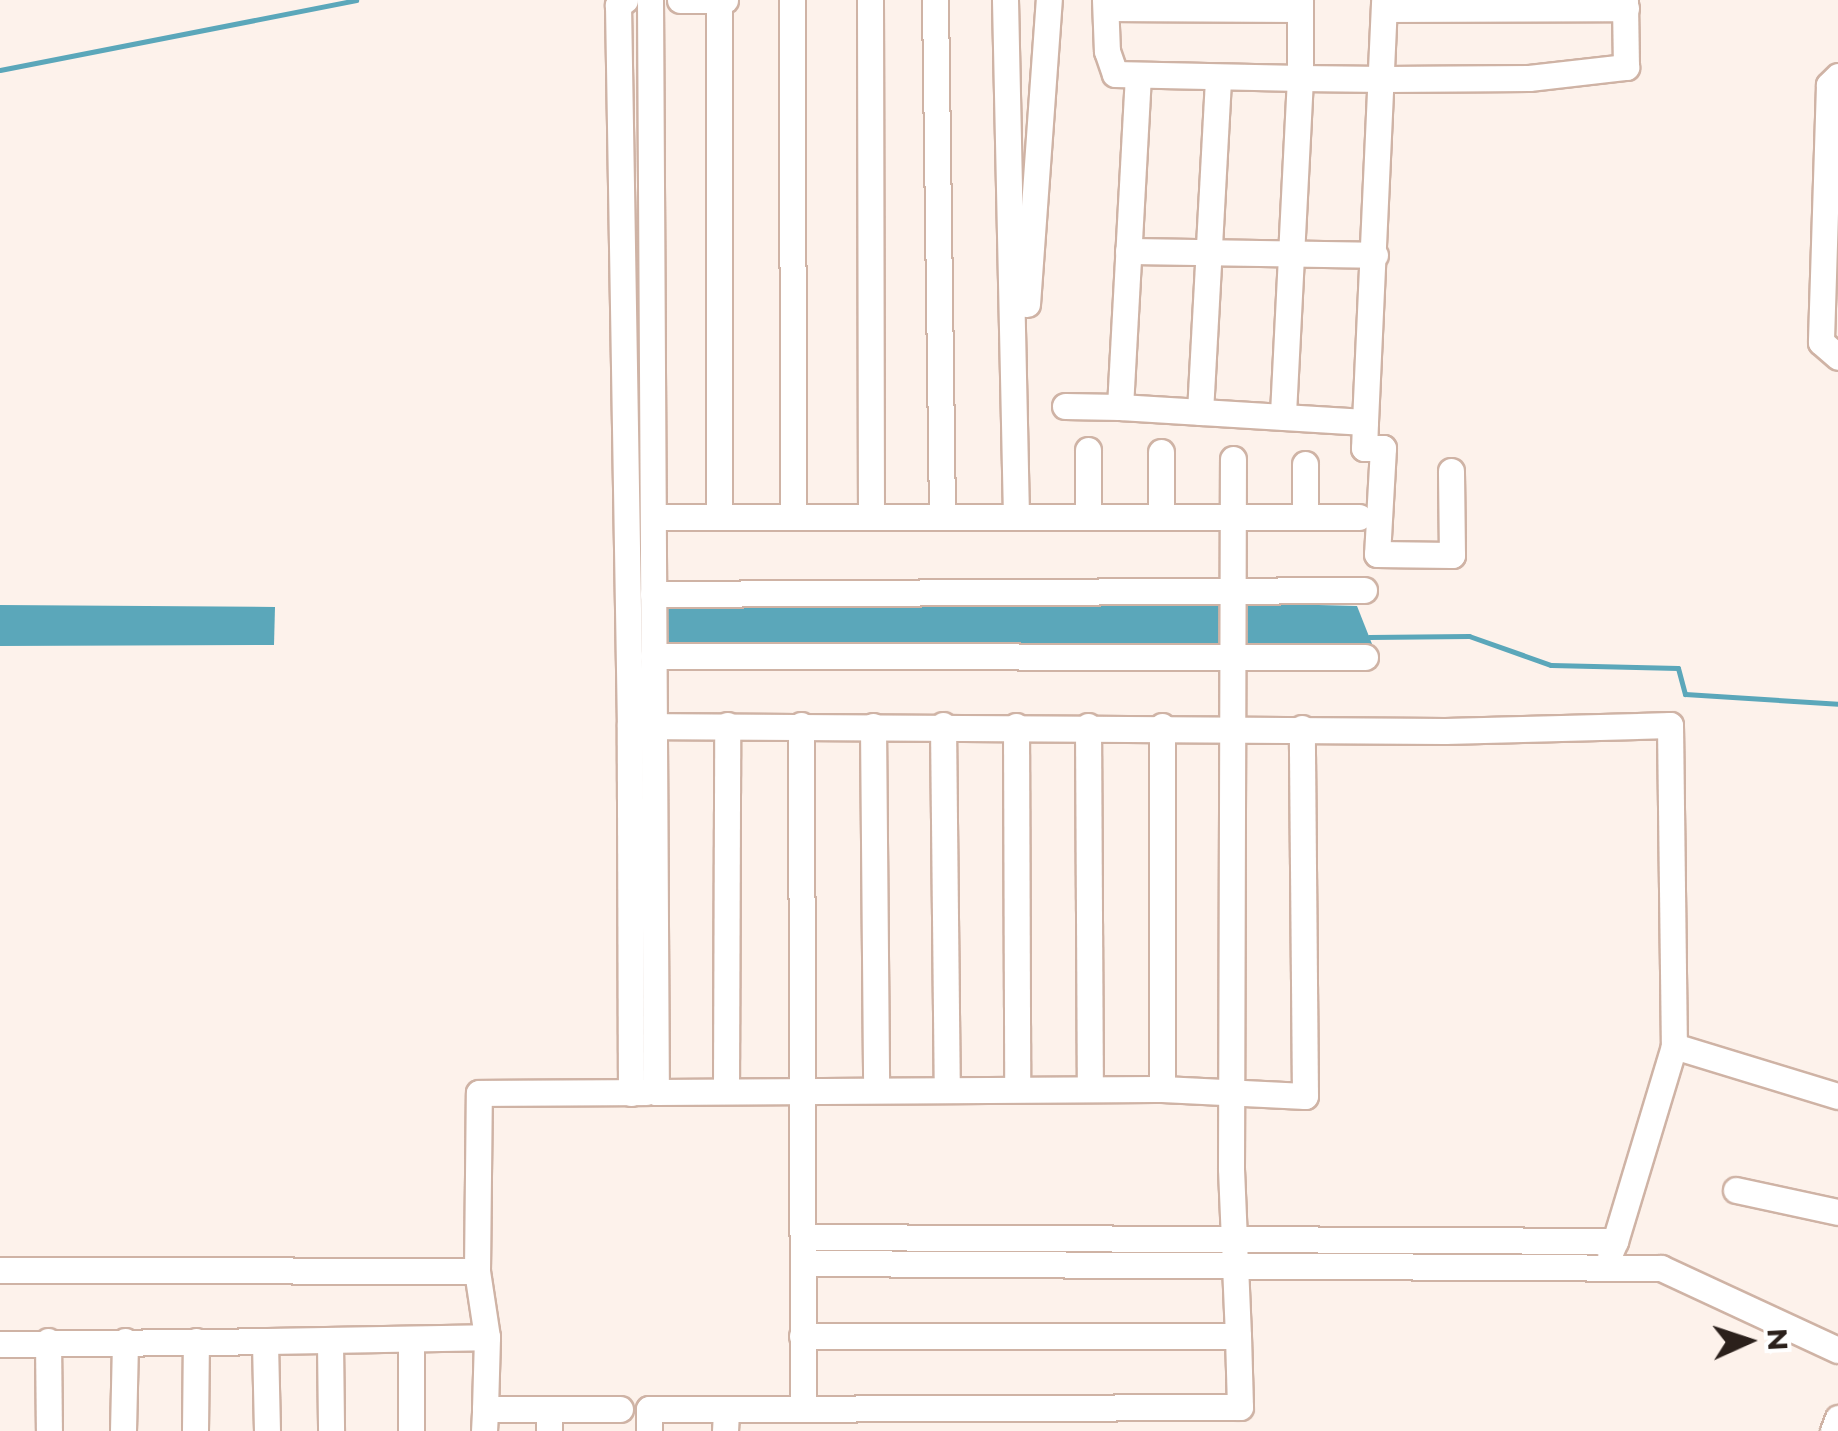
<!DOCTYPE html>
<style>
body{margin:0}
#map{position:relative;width:1838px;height:1431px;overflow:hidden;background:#fdf2eb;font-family:Montserrat,sans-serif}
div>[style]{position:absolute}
.water>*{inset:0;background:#5ba7ba}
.stream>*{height:5px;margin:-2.5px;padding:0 2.5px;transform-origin:2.5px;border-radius:2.5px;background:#5ba7ba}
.roads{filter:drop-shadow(2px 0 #cfb3a5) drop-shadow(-2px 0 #cfb3a5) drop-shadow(0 2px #cfb3a5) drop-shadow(0 -2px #cfb3a5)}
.minor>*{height:25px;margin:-12.5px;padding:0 12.5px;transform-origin:12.5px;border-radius:12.5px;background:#fff}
span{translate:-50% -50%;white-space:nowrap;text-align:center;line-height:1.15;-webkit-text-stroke:8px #fff;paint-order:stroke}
.north{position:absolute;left:1698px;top:1291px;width:100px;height:100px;-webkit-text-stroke:8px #fff;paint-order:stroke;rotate:87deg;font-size:28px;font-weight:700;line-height:40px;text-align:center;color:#2b201b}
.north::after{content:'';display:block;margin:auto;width:35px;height:45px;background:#2b201b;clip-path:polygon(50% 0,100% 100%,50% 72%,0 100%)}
</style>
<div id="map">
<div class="water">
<div style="clip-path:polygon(1222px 599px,1221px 651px,659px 649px,659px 604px)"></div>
<div style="clip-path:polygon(1240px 603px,1357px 606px,1372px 644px,1242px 645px)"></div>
<div style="clip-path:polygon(0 605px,275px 607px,274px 645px,0 646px)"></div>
</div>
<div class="stream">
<div style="left:0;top:70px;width:363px;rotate:-11.1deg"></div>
<div style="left:1369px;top:637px;width:100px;rotate:-0.6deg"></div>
<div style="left:1469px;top:636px;width:87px;rotate:19.5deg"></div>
<div style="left:1551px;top:665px;width:127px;rotate:1.4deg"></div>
<div style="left:1678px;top:668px;width:27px;rotate:75deg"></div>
<div style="left:1685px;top:694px;width:153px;rotate:3.7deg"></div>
</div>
<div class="roads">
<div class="minor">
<div style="left:625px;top:0;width:9px;rotate:144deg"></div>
<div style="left:618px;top:5px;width:721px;rotate:89.05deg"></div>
<div style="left:650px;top:0;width:1092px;rotate:89.69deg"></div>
<div style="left:656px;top:1092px;width:506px;rotate:-0.34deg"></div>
<div style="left:1162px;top:1089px;width:143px;rotate:2.8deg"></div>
<div style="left:1305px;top:1096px;width:368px;rotate:-90.5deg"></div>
<div style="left:680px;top:0;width:45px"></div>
<div style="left:719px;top:0;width:516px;rotate:90deg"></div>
<div style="left:792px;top:0;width:516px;rotate:89.89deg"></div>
<div style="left:870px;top:0;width:516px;rotate:89.89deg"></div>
<div style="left:935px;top:0;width:516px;rotate:89.22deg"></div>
<div style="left:1005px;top:0;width:516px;rotate:88.78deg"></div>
<div style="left:1105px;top:0;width:51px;rotate:87.8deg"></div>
<div style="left:1107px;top:51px;width:24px;rotate:71deg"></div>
<div style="left:1115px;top:74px;width:185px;rotate:1.2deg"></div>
<div style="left:1300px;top:78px;width:339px;rotate:92.9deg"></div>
<div style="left:1300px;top:0;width:78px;rotate:90deg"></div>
<div style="left:1300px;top:78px;width:85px;rotate:0.7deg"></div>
<div style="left:1385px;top:79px;width:144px;rotate:-0.4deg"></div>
<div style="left:1529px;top:78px;width:98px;rotate:-6.5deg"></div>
<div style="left:1626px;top:67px;width:67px;rotate:-90.9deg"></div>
<div style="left:1106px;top:8px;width:194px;rotate:0.3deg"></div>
<div style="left:1384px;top:9px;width:242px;rotate:-0.2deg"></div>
<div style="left:1838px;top:76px;width:13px;rotate:135deg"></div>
<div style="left:1829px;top:85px;width:257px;rotate:91.8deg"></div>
<div style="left:1821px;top:342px;width:23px;rotate:41deg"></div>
<div style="left:1128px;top:251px;width:247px;rotate:0.9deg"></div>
<div style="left:1027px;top:304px;width:305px;rotate:-85.9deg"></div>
<div style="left:1065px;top:406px;width:55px;rotate:1deg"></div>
<div style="left:1120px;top:407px;width:332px;rotate:-86.9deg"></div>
<div style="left:1120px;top:407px;width:245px;rotate:3.5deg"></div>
<div style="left:1365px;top:422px;width:422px;rotate:-87.4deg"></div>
<div style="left:1200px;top:412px;width:335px;rotate:-86.9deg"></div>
<div style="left:1365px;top:422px;width:26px;rotate:92deg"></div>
<div style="left:1364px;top:448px;width:19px"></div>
<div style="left:1383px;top:448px;width:106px;rotate:93.2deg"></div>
<div style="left:1377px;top:554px;width:75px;rotate:0.8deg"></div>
<div style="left:1452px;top:555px;width:84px;rotate:-90.7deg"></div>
<div style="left:1088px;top:450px;width:66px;rotate:90deg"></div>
<div style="left:1161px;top:452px;width:64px;rotate:90deg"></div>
<div style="left:1305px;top:464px;width:52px;rotate:90deg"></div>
<div style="left:653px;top:517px;width:706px"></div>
<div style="left:653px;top:594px;width:711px;rotate:-0.32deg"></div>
<div style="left:653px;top:656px;width:712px;rotate:0.08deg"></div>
<div style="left:801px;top:725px;width:683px;rotate:89.83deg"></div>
<div style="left:943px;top:725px;width:364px;rotate:89.4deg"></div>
<div style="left:873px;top:726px;width:363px;rotate:89.5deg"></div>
<div style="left:1016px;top:726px;width:362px;rotate:89.8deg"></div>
<div style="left:1088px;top:726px;width:363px;rotate:89.7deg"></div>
<div style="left:1674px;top:1046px;width:171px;rotate:17deg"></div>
<div style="left:1162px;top:1089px;width:363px;rotate:-90deg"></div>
<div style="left:726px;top:1090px;width:365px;rotate:-89.8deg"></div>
<div style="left:631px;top:1093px;width:367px;rotate:-90.2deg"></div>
<div style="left:630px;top:726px;width:815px;rotate:0.35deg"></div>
<div style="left:1445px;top:731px;width:225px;rotate:-1.5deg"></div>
<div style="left:1670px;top:725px;width:321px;rotate:89.3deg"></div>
<div style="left:1674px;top:1046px;width:204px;rotate:106.8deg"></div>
<div style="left:1736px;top:1190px;width:104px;rotate:12.2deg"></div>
<div style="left:803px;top:1237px;width:812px;rotate:0.28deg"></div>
<div style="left:1615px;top:1241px;width:13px;rotate:113deg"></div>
<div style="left:803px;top:1263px;width:858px;rotate:0.33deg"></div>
<div style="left:1661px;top:1268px;width:195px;rotate:24.9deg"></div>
<div style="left:0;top:1270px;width:477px;rotate:0.1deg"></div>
<div style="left:802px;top:1336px;width:436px"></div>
<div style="left:1238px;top:1336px;width:168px;rotate:-92.4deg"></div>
<div style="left:1231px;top:1168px;width:709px;rotate:-89.84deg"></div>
<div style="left:411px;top:1339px;width:92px;rotate:90deg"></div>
<div style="left:48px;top:1341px;width:90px;rotate:89.4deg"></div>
<div style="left:330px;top:1343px;width:88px;rotate:89.3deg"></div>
<div style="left:0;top:1344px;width:265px;rotate:-0.6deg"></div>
<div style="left:485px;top:1409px;width:72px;rotate:-88.4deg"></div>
<div style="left:487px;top:1337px;width:67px;rotate:-98.6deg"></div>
<div style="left:477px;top:1271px;width:178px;rotate:-89.4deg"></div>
<div style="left:479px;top:1093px;width:167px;rotate:-0.3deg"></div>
<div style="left:123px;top:1431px;width:90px;rotate:-88.7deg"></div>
<div style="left:195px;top:1431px;width:90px;rotate:-89.4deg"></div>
<div style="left:267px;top:1431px;width:90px;rotate:-91.3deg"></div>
<div style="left:265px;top:1341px;width:222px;rotate:-1deg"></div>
<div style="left:484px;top:1431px;width:22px;rotate:-87deg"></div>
<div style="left:485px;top:1409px;width:64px"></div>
<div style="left:549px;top:1431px;width:22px;rotate:-90deg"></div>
<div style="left:549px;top:1409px;width:71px"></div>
<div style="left:649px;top:1431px;width:22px;rotate:-90deg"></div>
<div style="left:649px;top:1409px;width:77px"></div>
<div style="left:725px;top:1431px;width:22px;rotate:-87deg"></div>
<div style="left:726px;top:1409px;width:514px;rotate:-0.22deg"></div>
<div style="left:1240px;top:1407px;width:71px;rotate:-91.6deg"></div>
<div style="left:1833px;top:1431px;width:14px;rotate:-69deg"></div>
</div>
</div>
<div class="north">N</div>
</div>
